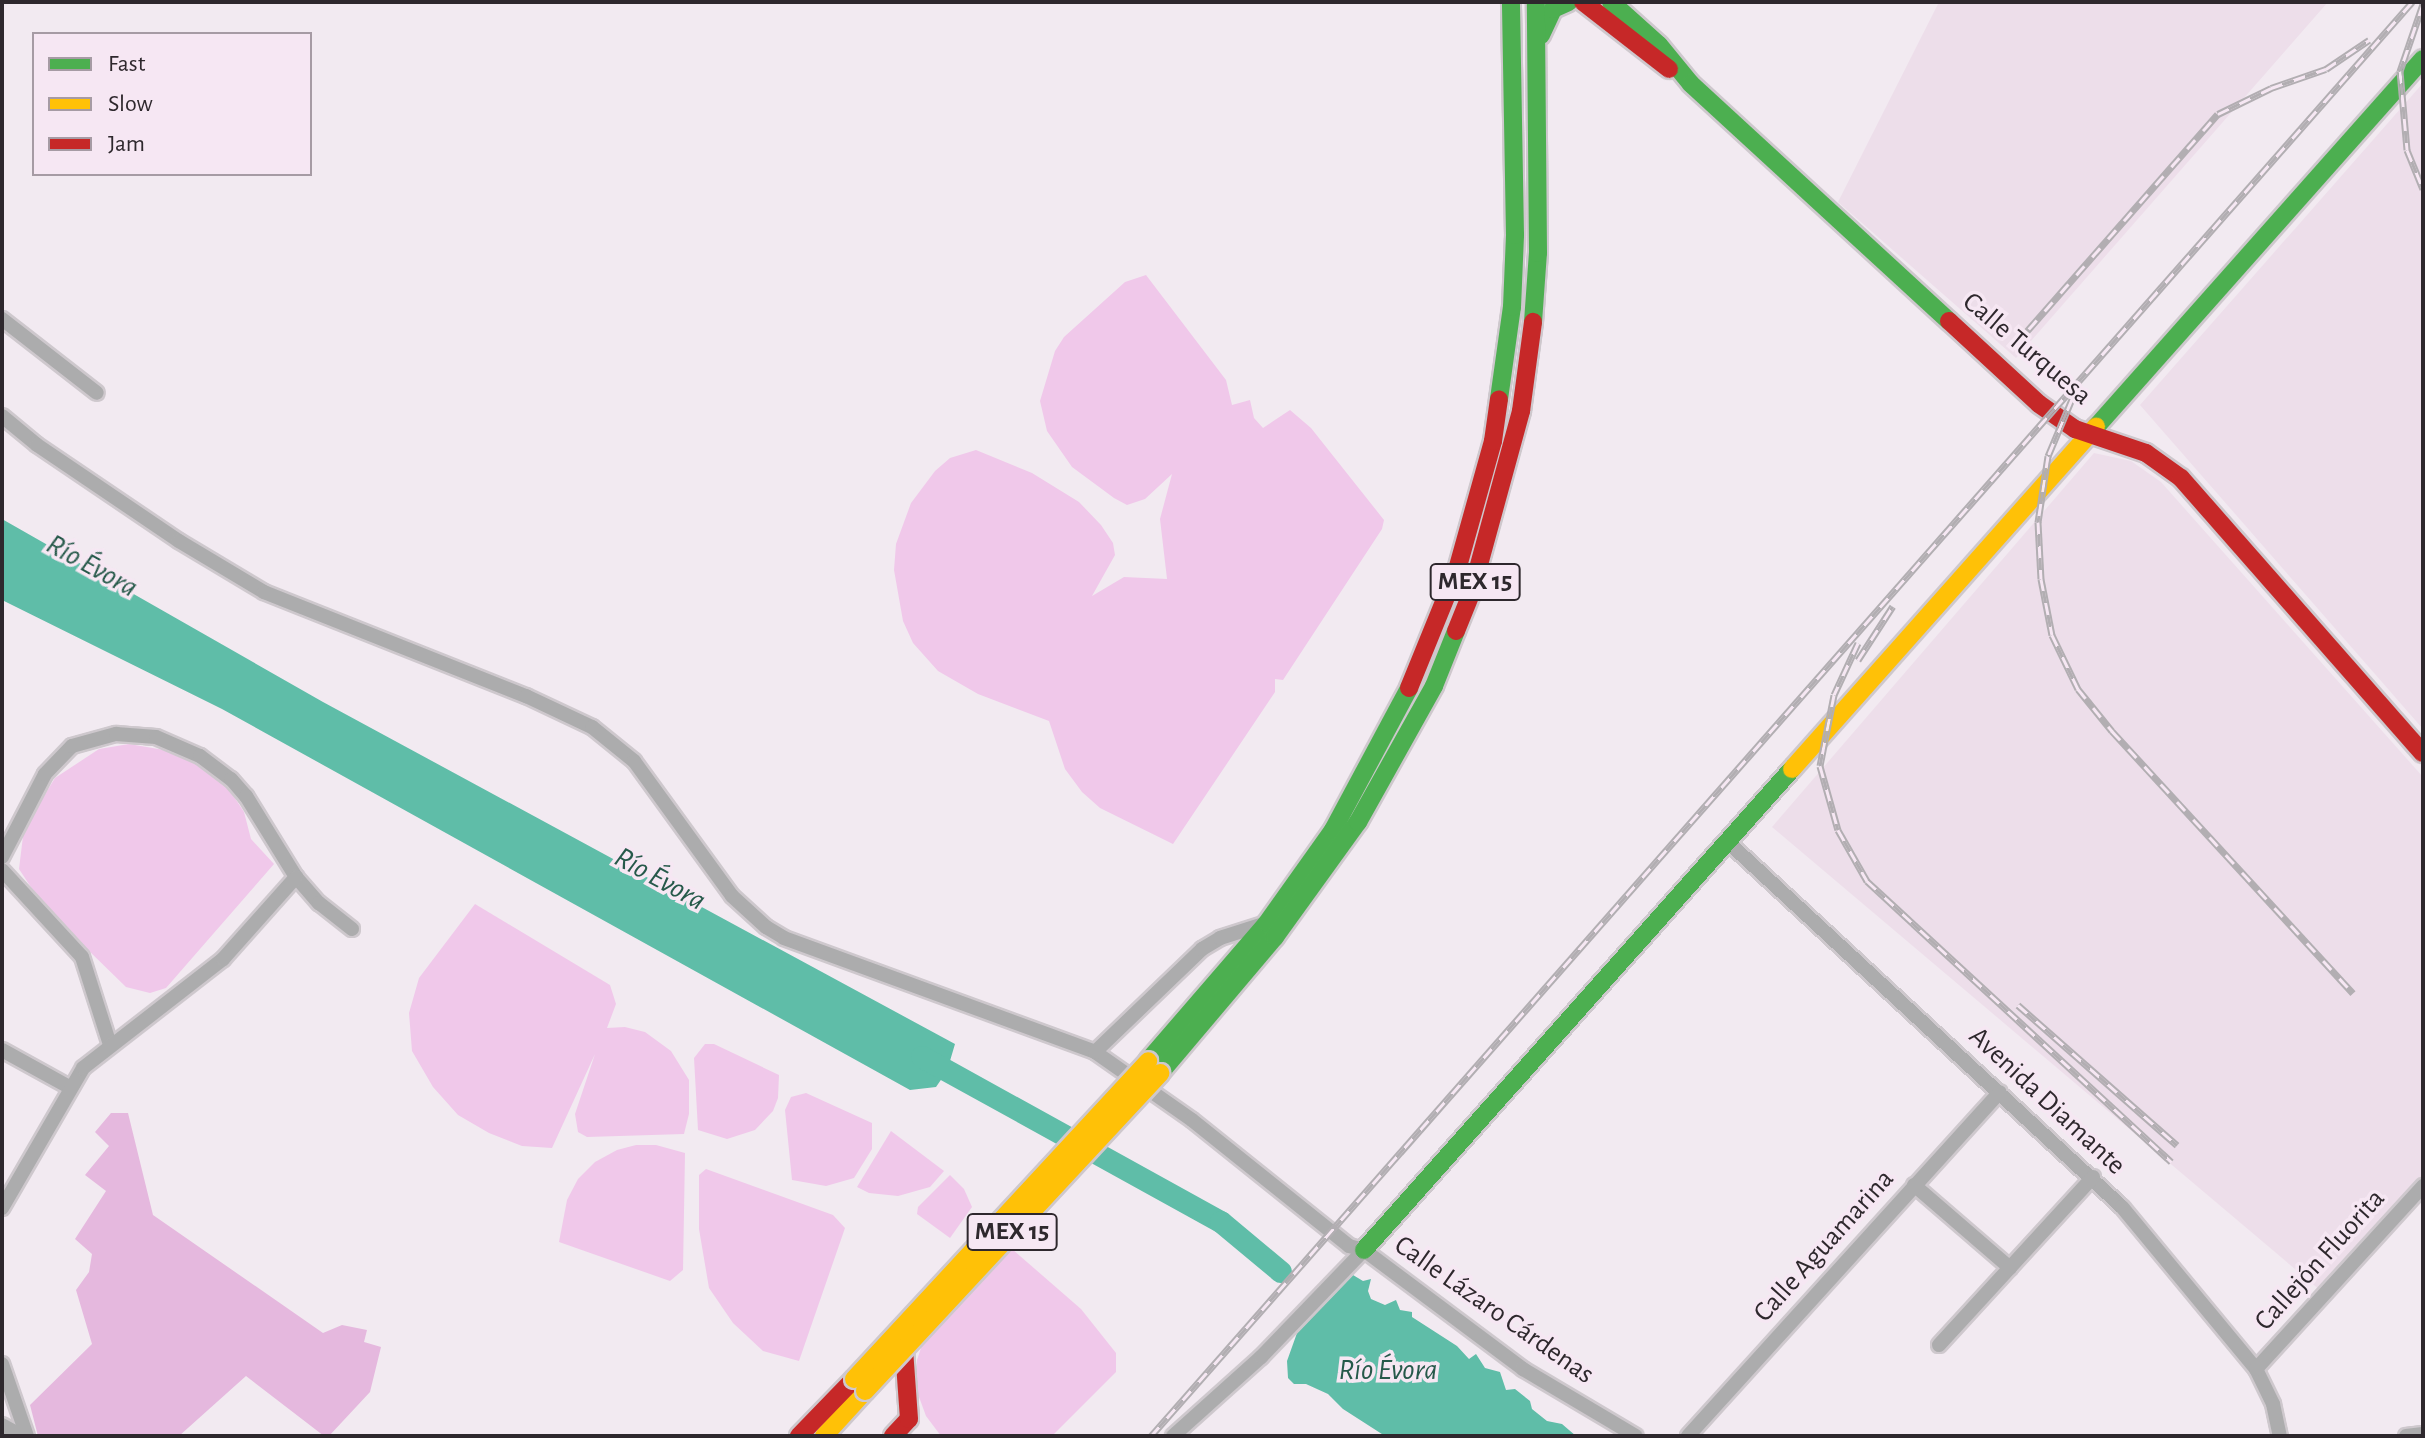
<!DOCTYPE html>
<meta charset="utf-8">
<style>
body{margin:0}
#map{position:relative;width:2425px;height:1438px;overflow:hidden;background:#f2eaf1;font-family:"Alegreya Sans",sans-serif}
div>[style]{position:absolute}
.built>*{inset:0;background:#eddeea}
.green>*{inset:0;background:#f0c8ea}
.forest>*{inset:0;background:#e5b8de}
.water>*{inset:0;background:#5fbda8}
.river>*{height:22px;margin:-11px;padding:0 11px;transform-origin:11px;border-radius:11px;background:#5fbda8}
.roads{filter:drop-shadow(2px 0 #cec8cd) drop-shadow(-2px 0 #cec8cd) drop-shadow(0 2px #cec8cd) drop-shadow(0 -2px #cec8cd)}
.street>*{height:14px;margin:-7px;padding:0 7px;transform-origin:7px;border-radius:7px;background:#acacad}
.fast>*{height:18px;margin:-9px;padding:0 9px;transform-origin:9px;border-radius:9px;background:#4caf50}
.slow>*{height:18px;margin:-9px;padding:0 9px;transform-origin:9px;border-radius:9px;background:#ffc107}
.jam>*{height:18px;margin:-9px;padding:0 9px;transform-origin:9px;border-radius:9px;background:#c62828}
.rail>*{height:7px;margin-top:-3.5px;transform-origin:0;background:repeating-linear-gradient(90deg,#f6e7f3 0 12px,#b2aeb2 0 24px);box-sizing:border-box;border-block:2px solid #b2aeb2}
.bridges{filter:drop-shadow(2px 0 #cec8cd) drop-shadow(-2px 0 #cec8cd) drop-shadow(0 2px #cec8cd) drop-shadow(0 -2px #cec8cd)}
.slow-bridge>*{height:18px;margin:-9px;padding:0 9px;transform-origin:9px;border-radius:9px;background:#ffc107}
span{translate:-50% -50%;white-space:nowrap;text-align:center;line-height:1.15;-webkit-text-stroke:7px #f6e7f3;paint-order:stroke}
.shield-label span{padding:2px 6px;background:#f6e7f3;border:2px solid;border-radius:6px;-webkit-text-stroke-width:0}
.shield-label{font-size:26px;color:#2e282d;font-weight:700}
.street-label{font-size:28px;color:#2e282d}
.water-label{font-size:30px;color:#26594a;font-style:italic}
.frame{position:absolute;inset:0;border:4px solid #2e282d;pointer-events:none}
.legend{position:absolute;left:32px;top:32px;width:280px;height:144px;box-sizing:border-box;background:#f6e7f3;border:2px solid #a69ba4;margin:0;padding:10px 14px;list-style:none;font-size:24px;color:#2e282d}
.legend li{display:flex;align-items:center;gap:16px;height:40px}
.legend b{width:40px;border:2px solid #a69ba4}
</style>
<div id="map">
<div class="built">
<div style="clip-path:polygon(1939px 2px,2328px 2px,2016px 358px,1838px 202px)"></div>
<div style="clip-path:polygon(2423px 83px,2423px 729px,2140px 405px)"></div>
<div style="clip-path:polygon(2094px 453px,2131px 461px,2161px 482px,2423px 777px,2423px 1177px,2321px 1291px,1772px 827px)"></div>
</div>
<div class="green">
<div style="clip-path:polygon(1146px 275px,1226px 380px,1232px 405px,1250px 400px,1254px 418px,1263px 428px,1290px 410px,1311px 428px,1384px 520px,1382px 529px,1283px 680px,1275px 679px,1275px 692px,1173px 844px,1100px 808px,1082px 792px,1065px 769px,1049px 721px,978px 694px,938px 671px,913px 643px,903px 621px,894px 570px,896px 544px,911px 503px,935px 471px,950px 458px,976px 450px,1032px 473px,1079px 502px,1101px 525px,1113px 543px,1115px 555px,1092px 596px,1124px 577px,1167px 579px,1160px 519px,1172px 474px,1145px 499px,1127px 505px,1114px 498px,1072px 467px,1047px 431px,1040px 401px,1055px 351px,1064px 337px,1125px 282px)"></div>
<div style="clip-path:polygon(129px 744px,182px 753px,205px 765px,227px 786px,244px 812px,251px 839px,274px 864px,166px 988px,150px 993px,126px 987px,44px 907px,19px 869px,24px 828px,55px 778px,99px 749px)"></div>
<div style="clip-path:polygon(475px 904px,610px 985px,616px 1004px,607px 1028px,625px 1027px,645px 1032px,671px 1051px,689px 1080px,689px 1114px,684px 1134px,587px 1137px,578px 1132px,575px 1114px,595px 1054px,552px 1148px,522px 1146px,489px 1133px,458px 1115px,433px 1087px,412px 1051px,409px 1013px,419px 978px)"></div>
<div style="clip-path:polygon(705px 1044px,714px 1044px,779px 1075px,778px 1098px,773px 1111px,755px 1130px,727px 1139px,698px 1130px,694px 1058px)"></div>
<div style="clip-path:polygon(806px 1093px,872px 1123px,872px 1149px,854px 1178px,826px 1186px,792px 1180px,785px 1110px,791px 1097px)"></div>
<div style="clip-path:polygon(891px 1131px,944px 1171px,930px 1187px,898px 1196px,869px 1193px,857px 1187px)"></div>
<div style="clip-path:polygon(636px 1145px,656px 1145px,685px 1153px,683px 1270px,670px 1281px,559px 1242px,567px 1200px,578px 1179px,595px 1162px,617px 1150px)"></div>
<div style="clip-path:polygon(706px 1169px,833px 1215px,845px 1228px,799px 1361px,763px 1351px,733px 1323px,709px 1288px,699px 1229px,699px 1175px)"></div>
<div style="clip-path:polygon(950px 1175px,964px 1189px,972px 1207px,950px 1238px,917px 1214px,918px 1207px)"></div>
<div style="clip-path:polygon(1012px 1249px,1081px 1309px,1116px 1353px,1116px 1372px,1052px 1436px,941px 1436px,926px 1416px,915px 1386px,917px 1360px,924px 1339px,939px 1319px)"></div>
</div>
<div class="forest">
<div style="clip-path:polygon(111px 1113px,128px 1113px,153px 1215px,323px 1333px,342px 1325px,367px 1330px,364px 1342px,381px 1347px,370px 1392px,329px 1436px,324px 1436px,246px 1376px,179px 1436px,38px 1436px,30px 1405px,92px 1344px,76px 1290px,89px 1272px,92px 1254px,75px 1239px,106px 1191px,85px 1175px,109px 1146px,95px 1132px)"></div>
</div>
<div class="water">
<div style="clip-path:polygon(2px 519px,323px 702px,955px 1044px,947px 1071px,936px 1087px,910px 1090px,222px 709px,2px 600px)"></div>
<div style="clip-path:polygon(1353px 1275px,1363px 1281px,1371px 1279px,1368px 1291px,1371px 1299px,1385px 1305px,1396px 1300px,1400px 1310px,1412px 1312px,1412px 1317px,1457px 1346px,1469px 1359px,1476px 1354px,1485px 1368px,1500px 1372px,1506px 1390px,1515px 1389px,1530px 1401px,1532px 1409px,1547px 1421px,1562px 1424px,1576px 1436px,1385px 1436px,1343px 1409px,1328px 1394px,1306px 1384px,1294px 1384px,1288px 1378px,1287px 1361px,1297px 1333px)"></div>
</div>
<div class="river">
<div style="left:922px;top:1057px;width:342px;rotate:28.9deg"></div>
<div style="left:1221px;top:1222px;width:78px;rotate:39.8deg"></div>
</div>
<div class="roads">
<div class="street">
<div style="left:2px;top:319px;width:120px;rotate:37.9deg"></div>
<div style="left:2px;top:416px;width:45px;rotate:39.6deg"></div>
<div style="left:37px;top:445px;width:171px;rotate:34.1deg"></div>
<div style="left:179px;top:541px;width:99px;rotate:31deg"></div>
<div style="left:264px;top:592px;width:282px;rotate:21.7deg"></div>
<div style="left:526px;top:696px;width:73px;rotate:25.2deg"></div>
<div style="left:592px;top:727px;width:54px;rotate:39deg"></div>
<div style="left:634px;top:761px;width:167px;rotate:54deg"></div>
<div style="left:732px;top:896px;width:46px;rotate:42.4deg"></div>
<div style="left:766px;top:927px;width:21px;rotate:31deg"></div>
<div style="left:784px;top:938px;width:331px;rotate:20.1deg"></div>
<div style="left:1095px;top:1052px;width:118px;rotate:35deg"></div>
<div style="left:1192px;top:1120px;width:201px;rotate:38.7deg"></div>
<div style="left:1349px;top:1246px;width:16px;rotate:15deg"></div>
<div style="left:1364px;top:1250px;width:199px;rotate:36.8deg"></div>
<div style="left:1523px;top:1369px;width:131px;rotate:30.7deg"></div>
<div style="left:1729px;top:843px;width:536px;rotate:42.81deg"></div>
<div style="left:2122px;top:1207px;width:210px;rotate:50.4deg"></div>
<div style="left:2256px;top:1369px;width:39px;rotate:64deg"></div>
<div style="left:2273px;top:1404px;width:33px;rotate:78deg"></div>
<div style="left:2px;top:857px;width:93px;rotate:-62.6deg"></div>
<div style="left:45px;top:774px;width:39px;rotate:-46deg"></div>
<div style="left:72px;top:746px;width:46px;rotate:-15.3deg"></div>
<div style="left:116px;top:734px;width:40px;rotate:4.3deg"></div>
<div style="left:156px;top:737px;width:48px;rotate:23.4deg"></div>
<div style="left:200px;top:756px;width:39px;rotate:37deg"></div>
<div style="left:231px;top:779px;width:23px;rotate:49deg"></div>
<div style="left:246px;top:796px;width:95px;rotate:58.3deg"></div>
<div style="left:296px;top:877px;width:35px;rotate:49deg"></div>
<div style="left:319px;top:903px;width:42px;rotate:38.2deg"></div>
<div style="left:2px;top:870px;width:118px;rotate:47.4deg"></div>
<div style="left:82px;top:957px;width:92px;rotate:72.3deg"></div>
<div style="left:2px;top:1050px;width:77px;rotate:28.9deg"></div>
<div style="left:1095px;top:1052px;width:149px;rotate:-43.9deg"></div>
<div style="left:1202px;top:949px;width:21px;rotate:-31deg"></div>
<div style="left:1220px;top:938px;width:46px;rotate:-17.7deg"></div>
<div style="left:1914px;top:1185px;width:127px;rotate:40.8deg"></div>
<div style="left:2px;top:1208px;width:162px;rotate:-59.9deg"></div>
<div style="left:83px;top:1068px;width:177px;rotate:-37.9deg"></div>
<div style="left:223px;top:959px;width:110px;rotate:-48.3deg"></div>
<div style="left:1939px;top:1345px;width:228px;rotate:-47.5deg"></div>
<div style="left:2px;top:1364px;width:76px;rotate:70.9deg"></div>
<div style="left:2256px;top:1369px;width:248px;rotate:-47.6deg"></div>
<div style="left:2px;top:1425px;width:23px;rotate:29deg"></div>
<div style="left:1173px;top:1436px;width:118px;rotate:-41.9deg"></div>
<div style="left:1261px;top:1357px;width:149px;rotate:-46.1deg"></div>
<div style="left:1688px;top:1436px;width:464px;rotate:-47.8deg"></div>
<div style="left:2406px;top:1436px;width:17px;rotate:-7deg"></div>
</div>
<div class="fast">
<div style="left:1611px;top:2px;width:64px;rotate:41.9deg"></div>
<div style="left:1659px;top:45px;width:50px;rotate:50.6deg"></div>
<div style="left:1691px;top:84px;width:350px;rotate:42.6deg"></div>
<div style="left:1541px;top:35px;width:29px;rotate:-65deg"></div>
<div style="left:1553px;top:9px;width:17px;rotate:-24deg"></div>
<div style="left:1533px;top:322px;width:69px;rotate:-85.9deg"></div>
<div style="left:1538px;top:253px;width:251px;rotate:-90.5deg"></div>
<div style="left:1499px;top:399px;width:93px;rotate:-82deg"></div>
<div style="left:1512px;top:307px;width:72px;rotate:-87.6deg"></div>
<div style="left:1515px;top:235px;width:233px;rotate:-91deg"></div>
<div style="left:2096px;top:427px;width:492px;rotate:-48.4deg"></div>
<div style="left:1148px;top:1061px;width:182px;rotate:-49.2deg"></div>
<div style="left:1267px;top:923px;width:114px;rotate:-54.6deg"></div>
<div style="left:1333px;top:830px;width:161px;rotate:-61.8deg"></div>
<div style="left:1160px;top:1073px;width:178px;rotate:-49.8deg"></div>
<div style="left:1275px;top:937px;width:142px;rotate:-54.2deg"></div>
<div style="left:1358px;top:822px;width:156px;rotate:-60.8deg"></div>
<div style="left:1434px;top:686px;width:59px;rotate:-68.2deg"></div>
<div style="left:1364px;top:1250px;width:644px;rotate:-48.34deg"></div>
</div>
<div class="slow">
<div style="left:1792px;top:769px;width:458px;rotate:-48.4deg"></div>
<div style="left:824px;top:1436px;width:61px;rotate:-47.7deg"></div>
</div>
<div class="jam">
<div style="left:1583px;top:2px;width:109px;rotate:37.9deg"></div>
<div style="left:1949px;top:321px;width:122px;rotate:42.7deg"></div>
<div style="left:2039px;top:404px;width:44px;rotate:34.8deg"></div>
<div style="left:2075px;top:429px;width:75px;rotate:18.7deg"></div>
<div style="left:2146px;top:453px;width:43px;rotate:35.5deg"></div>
<div style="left:2181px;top:478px;width:366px;rotate:48.7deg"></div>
<div style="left:1456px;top:631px;width:40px;rotate:-68deg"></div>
<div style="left:1471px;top:594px;width:190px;rotate:-74.7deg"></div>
<div style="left:1521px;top:411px;width:90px;rotate:-82.3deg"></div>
<div style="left:1409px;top:688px;width:127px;rotate:-67.9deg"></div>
<div style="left:1457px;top:570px;width:134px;rotate:-74.4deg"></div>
<div style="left:1493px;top:441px;width:42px;rotate:-81.9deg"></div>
<div style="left:799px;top:1436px;width:79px;rotate:-46deg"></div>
<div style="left:893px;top:1436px;width:23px;rotate:-47deg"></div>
<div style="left:909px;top:1419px;width:70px;rotate:-94.1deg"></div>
</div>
</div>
<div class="rail">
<div style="left:2423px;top:4px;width:71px;rotate:108.9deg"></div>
<div style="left:2400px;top:71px;width:79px;rotate:84.9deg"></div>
<div style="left:2407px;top:150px;width:42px;rotate:67.7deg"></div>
<div style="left:2013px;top:347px;width:310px;rotate:-48.7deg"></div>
<div style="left:2218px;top:114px;width:59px;rotate:-26.1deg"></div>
<div style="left:2271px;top:88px;width:58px;rotate:-19.1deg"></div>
<div style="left:2326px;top:69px;width:52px;rotate:-34deg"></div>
<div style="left:2072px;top:399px;width:62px;rotate:112.8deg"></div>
<div style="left:2048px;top:456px;width:67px;rotate:98.6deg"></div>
<div style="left:2038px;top:522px;width:57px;rotate:87deg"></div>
<div style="left:2041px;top:579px;width:57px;rotate:78.9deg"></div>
<div style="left:2052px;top:635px;width:60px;rotate:64.3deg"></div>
<div style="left:2078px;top:689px;width:54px;rotate:51deg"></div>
<div style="left:2112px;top:731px;width:356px;rotate:47.4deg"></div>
<div style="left:1858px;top:643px;width:57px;rotate:114.8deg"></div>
<div style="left:1834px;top:695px;width:72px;rotate:101.2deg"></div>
<div style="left:1820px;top:766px;width:66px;rotate:74.3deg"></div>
<div style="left:1838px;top:830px;width:59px;rotate:60.4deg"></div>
<div style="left:1867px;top:881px;width:414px;rotate:42.7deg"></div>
<div style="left:1858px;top:660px;width:64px;rotate:-57.1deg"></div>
<div style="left:2018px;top:1005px;width:212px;rotate:41.4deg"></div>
<div style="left:1151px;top:1436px;width:1910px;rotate:-48.67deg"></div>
</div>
<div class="bridges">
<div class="slow-bridge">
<div style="left:854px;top:1379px;width:433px;rotate:-47.2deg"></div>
<div style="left:865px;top:1391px;width:434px;rotate:-47.1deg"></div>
</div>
</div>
<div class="shield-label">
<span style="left:1475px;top:582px">MEX 15</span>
<span style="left:1012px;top:1232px">MEX 15</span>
</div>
<div class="street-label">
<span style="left:2027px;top:349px;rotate:40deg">Calle Turquesa</span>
<span style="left:2047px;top:1101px;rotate:43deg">Avenida Diamante</span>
<span style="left:1824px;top:1246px;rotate:-48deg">Calle Aguamarina</span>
<span style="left:2320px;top:1260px;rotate:-48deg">Callejón Fluorita</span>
<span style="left:1494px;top:1310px;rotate:35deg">Calle Lázaro Cárdenas</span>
</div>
<div class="water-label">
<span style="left:92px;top:566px;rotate:29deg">Río Évora</span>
<span style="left:660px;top:879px;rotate:29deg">Río Évora</span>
<span style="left:1388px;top:1370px">Río Évora</span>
</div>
<div class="frame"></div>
<ul class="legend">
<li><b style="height:10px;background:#4caf50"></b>Fast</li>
<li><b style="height:10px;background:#ffc107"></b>Slow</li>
<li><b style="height:10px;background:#c62828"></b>Jam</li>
</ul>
</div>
